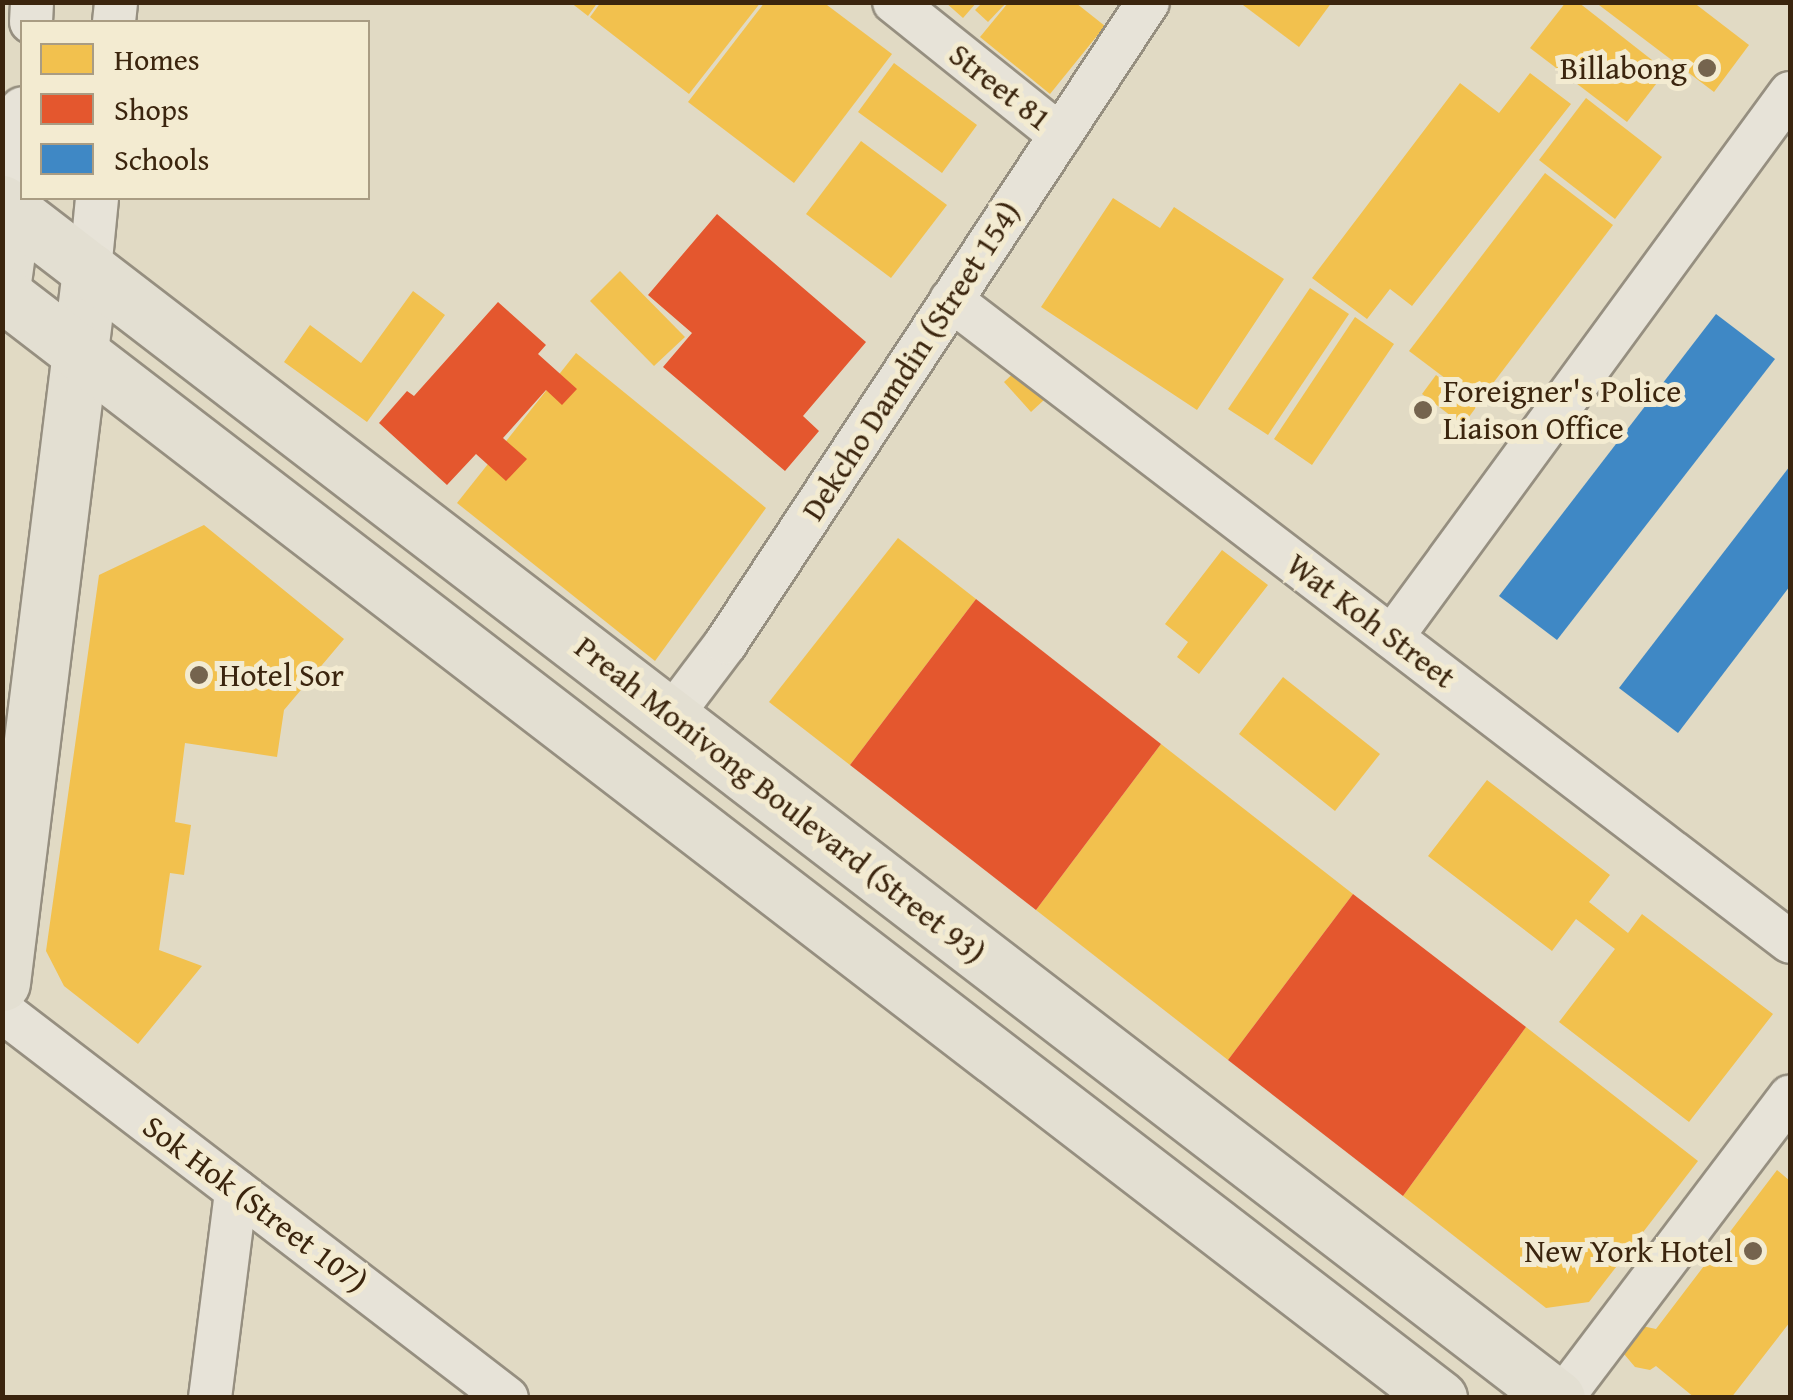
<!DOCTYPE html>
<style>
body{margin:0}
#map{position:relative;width:1793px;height:1400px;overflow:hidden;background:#e1dac4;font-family:"Gentium Book Plus",serif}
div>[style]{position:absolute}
.homes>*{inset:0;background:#f2c14e}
.shops>*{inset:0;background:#e4572e}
.schools>*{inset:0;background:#3f88c5}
.roads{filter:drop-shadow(2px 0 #968f80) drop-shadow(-2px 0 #968f80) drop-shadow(0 2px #968f80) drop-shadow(0 -2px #968f80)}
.minor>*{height:42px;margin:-21px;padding:0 21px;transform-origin:21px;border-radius:21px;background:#e7e3d8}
.major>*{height:55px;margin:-27.5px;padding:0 27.5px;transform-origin:27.5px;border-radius:27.5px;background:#e3dfd2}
.highway>*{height:55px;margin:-27.5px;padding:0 27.5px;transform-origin:27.5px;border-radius:27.5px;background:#e3dfd2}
.dots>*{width:28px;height:28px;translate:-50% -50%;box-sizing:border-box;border:5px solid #f3ebd1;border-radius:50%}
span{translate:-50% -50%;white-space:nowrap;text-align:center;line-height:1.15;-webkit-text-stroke:10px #f3ebd1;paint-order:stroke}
.poi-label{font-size:32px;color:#3b250e}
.right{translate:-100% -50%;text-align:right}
.left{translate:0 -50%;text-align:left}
.street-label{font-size:32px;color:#3b250e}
.frame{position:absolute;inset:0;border:5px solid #3b250e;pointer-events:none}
.legend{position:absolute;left:20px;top:20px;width:350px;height:180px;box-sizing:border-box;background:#f3ebd1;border:2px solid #a99c83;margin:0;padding:12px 18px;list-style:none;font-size:30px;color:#3b250e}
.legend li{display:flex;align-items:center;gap:20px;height:50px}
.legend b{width:50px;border:2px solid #a99c83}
</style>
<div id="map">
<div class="homes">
<div style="clip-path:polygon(570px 2px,598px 2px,588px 16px)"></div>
<div style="clip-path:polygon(601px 2px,761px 2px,689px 94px,590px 17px)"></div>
<div style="clip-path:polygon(765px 2px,823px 2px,892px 54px,794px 183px,688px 102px)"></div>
<div style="clip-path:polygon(945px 2px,977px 2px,963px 18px)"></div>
<div style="clip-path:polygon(983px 2px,1006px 3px,988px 22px,975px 10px)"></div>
<div style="clip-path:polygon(1239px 2px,1332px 2px,1299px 47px)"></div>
<div style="clip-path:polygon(1566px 2px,1578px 2px,1666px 71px,1627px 122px,1530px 48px)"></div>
<div style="clip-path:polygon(1595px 2px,1693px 2px,1749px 45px,1714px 92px)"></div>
<div style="clip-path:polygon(1008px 3px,1076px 3px,1105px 26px,1050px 94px,980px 37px)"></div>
<div style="clip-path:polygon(894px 63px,977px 125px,942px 173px,858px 112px)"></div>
<div style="clip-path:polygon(1530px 73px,1571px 104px,1412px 306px,1390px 289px,1367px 319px,1312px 278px,1460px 83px,1499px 113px)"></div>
<div style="clip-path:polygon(1586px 98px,1662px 157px,1615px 219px,1539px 160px)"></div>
<div style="clip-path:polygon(861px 141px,947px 205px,891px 278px,806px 214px)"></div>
<div style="clip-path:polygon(1545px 173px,1613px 225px,1478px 403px,1409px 351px)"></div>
<div style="clip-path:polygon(1113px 198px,1160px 228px,1174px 207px,1284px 279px,1197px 410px,1041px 307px)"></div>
<div style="clip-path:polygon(620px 271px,685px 337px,654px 366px,590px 301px)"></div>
<div style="clip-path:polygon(1310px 288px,1349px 314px,1268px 435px,1228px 409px)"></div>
<div style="clip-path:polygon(413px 291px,445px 315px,367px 422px,284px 362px,310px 325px,361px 363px)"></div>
<div style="clip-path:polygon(1355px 317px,1394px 344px,1312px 465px,1274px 439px)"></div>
<div style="clip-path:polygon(576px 353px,766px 508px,655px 661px,457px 503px)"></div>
<div style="clip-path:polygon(1018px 369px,1045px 399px,1031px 412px,1004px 382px)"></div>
<div style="clip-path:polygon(1436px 375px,1477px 406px,1463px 425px,1422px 394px)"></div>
<div style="clip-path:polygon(204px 525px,344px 639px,284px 710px,277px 757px,185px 743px,175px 822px,191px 825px,184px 875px,170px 873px,159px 950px,202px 966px,138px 1044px,64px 986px,46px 951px,99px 575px)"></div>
<div style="clip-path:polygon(898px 538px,976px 599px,850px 765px,769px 702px)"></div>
<div style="clip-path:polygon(1222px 550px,1268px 585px,1199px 674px,1177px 657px,1188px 642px,1165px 624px)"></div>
<div style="clip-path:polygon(1283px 677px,1380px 754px,1335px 811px,1239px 734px)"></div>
<div style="clip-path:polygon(1161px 744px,1353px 894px,1228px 1060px,1036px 910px)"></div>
<div style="clip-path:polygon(1487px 780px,1610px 875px,1589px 902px,1628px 933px,1642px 914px,1773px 1014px,1689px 1122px,1559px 1022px,1615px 949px,1576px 919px,1552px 951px,1428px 856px)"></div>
<div style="clip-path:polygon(1526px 1027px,1698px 1161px,1589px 1302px,1546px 1308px,1403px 1196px)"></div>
<div style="clip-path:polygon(1777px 1170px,1790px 1181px,1790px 1322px,1731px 1398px,1695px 1398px,1656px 1366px,1650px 1370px,1635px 1367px,1624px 1354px,1628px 1335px,1642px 1326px,1656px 1329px)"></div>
</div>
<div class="shops">
<div style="clip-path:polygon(717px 214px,866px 342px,803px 416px,819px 431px,785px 471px,663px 367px,692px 333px,648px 295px)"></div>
<div style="clip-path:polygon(498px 302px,546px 345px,538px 354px,577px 389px,562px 405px,546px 390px,503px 438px,527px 459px,506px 481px,476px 454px,447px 485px,379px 423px,407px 391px,414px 396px)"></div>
<div style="clip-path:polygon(976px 599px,1161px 744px,1036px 910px,850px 765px)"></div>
<div style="clip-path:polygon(1353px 894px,1526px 1027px,1403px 1196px,1228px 1060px)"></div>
</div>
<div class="schools">
<div style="clip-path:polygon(1716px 314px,1775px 359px,1557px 640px,1499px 596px)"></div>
<div style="clip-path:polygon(1790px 466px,1790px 586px,1678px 733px,1619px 688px)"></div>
</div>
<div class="roads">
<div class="minor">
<div style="left:894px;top:2px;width:213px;rotate:38.7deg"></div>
<div style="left:31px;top:22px;width:20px;rotate:-87deg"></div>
<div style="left:114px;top:22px;width:20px;rotate:-84deg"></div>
<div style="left:13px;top:210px;width:102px;rotate:-85deg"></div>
<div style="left:90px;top:270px;width:72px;rotate:-84.4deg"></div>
<div style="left:951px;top:300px;width:1056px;rotate:37.42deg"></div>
<div style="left:1392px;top:637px;width:674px;rotate:-53.81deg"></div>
<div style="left:671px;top:716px;width:91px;rotate:-53deg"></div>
<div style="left:726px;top:643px;width:767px;rotate:-56.64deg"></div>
<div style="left:2px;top:1011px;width:636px;rotate:37.46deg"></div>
<div style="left:210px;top:1398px;width:209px;rotate:-82.8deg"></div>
<div style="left:1562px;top:1398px;width:378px;rotate:-52.9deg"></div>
</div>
<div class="major">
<div style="left:2px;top:289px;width:80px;rotate:-82.1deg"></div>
<div style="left:2px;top:983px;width:718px;rotate:-82.96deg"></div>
</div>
<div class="highway">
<div style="left:2px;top:203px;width:1961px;rotate:37.54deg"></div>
<div style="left:2px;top:293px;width:1813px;rotate:37.56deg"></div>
</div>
</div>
<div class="dots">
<div style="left:1707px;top:68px;background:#75644e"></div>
<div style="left:1423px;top:410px;background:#75644e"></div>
<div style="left:199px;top:675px;background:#75644e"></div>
<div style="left:1753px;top:1251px;background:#75644e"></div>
</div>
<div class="poi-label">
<span class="right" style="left:1687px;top:68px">Billabong</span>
<span class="left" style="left:1443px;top:410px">Foreigner's Police<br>Liaison Office</span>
<span class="left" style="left:219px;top:675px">Hotel Sor</span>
<span class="right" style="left:1733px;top:1251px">New York Hotel</span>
</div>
<div class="street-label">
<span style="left:1000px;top:87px;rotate:38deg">Street 81</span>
<span style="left:911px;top:361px;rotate:-57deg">Dekcho Damdin (Street 154)</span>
<span style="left:1371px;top:621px;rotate:37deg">Wat Koh Street</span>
<span style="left:780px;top:800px;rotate:38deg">Preah Monivong Boulevard (Street 93)</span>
<span style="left:255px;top:1204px;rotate:37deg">Sok Hok (Street 107)</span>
</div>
<div class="frame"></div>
<ul class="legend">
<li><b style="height:28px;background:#f2c14e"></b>Homes</li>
<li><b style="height:28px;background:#e4572e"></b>Shops</li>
<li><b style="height:28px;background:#3f88c5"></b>Schools</li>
</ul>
</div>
